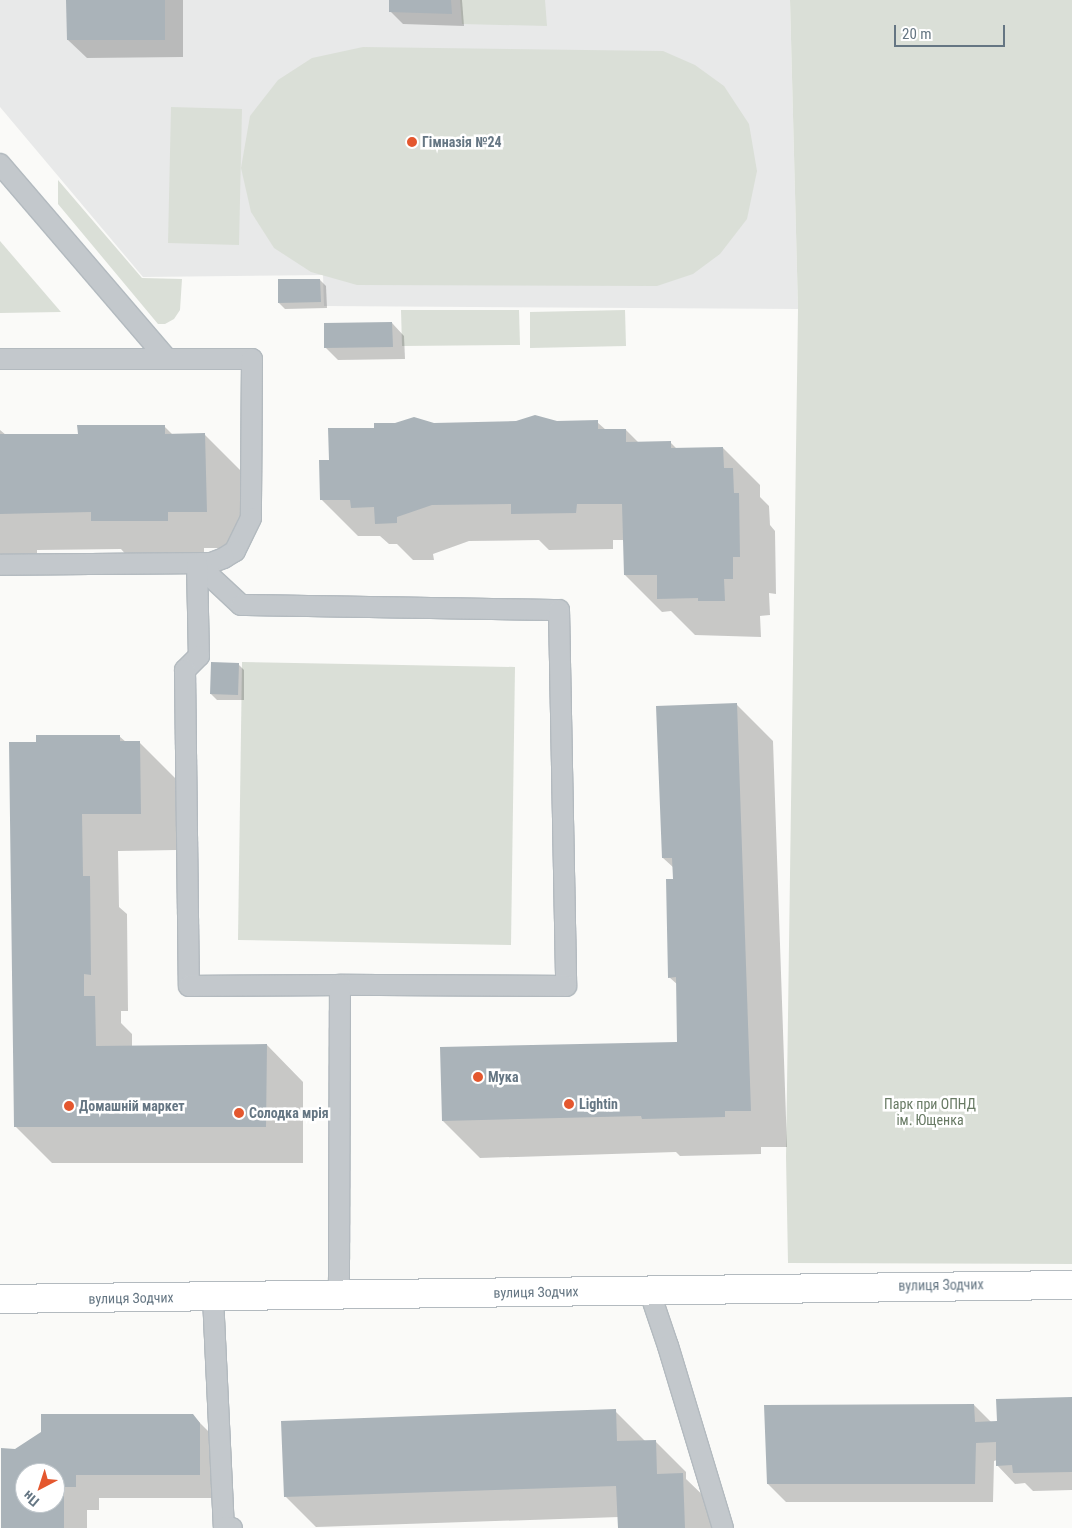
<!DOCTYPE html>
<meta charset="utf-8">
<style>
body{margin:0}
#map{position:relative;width:1072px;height:1528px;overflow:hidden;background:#fafaf8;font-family:"Roboto Condensed",sans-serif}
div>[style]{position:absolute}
.built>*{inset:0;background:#e8e9e9}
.green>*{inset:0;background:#dadfd7}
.shadow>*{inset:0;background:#0003}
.building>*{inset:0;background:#aab3b9}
.roads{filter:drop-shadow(1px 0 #b3babf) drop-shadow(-1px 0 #b3babf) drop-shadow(0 1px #b3babf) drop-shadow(0 -1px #b3babf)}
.service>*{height:20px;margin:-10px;padding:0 10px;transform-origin:10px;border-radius:10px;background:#c3c8cc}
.secondary>*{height:28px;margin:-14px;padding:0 14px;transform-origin:14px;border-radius:14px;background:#fff}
.dots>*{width:14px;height:14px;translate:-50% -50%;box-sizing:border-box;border:2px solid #fff;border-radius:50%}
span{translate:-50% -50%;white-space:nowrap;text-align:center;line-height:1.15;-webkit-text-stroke:5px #fff;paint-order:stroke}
.poi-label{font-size:14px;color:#657683;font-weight:700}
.left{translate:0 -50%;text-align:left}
.park-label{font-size:14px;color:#687a64}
.street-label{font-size:14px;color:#657683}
.north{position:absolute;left:15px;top:1463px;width:50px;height:50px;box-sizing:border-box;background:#fff;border:1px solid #c1c8cd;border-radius:50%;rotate:220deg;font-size:14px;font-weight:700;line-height:20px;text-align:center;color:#657683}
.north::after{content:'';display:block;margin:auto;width:18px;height:22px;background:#e4572e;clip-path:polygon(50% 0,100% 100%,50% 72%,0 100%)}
.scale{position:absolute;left:894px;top:25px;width:111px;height:22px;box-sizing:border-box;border:2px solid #657683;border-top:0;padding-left:6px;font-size:15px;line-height:18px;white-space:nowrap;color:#657683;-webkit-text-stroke:4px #fff;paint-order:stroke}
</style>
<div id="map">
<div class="built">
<div style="clip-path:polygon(0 0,790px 0,798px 309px,324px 306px,323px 275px,143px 277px,0 107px)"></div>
</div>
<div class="green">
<div style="clip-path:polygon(460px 0,545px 0,547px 26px,462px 24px)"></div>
<div style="clip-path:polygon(790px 0,1072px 0,1072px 1264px,788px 1263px,786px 1157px,798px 309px)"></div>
<div style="clip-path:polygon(363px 47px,663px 51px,695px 65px,724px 86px,749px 124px,757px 171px,747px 219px,720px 254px,693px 274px,657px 286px,357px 285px,311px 272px,274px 248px,251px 212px,241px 168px,250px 116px,278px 80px,312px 58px)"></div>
<div style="clip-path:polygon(171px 107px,242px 109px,239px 245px,168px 243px)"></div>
<div style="clip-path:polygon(58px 180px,142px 278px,182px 279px,180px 310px,174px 319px,165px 324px,158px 324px,58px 204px)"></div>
<div style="clip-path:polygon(0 241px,61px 312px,0 313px)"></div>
<div style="clip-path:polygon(401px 310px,519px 310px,520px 345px,402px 346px)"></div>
<div style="clip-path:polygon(625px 310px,626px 346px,530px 348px,530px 312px)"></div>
<div style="clip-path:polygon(242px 662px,515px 667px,511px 945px,238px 940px)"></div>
</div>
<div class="shadow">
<div style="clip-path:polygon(68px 0,183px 0,183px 57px,87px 58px,68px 40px)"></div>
<div style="clip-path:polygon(390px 0,462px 0,464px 26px,403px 24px,390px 11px)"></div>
<div style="clip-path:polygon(320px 280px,326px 286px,327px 308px,285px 309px,279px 303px)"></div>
<div style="clip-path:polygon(392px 323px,404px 336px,405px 359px,338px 360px,325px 347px)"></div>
<div style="clip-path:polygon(597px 422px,606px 430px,626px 430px,639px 443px,670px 442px,677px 449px,723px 448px,760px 485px,760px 497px,769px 506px,770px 525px,775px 531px,776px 594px,769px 593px,770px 615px,760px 616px,761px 637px,695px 635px,671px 611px,662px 612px,625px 575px,624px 540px,613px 540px,613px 549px,549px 550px,539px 540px,469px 541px,433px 554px,434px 560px,413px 560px,397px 544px,389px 544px,380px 536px,358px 536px,321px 499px,330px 462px,375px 429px,433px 424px)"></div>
<div style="clip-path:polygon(164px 426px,173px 435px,204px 434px,241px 471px,243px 548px,204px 548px,204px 557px,129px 558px,121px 549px,37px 550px,37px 558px,0 559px,0 430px,6px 435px,80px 435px)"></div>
<div style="clip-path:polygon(238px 664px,244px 670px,244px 700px,217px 700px,211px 694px)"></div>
<div style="clip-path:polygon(736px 704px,773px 741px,787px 1147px,761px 1147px,761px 1154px,680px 1156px,676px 1152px,480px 1158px,443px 1121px,679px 1043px,678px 985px,669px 977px,674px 868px,663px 858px)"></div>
<div style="clip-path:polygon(119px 736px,126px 742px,139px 742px,176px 779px,177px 850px,118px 851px,119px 907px,127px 914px,128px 1011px,121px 1011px,121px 1023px,132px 1034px,132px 1047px,267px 1045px,303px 1082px,303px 1163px,52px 1163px,15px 1126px,37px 743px)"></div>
<div style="clip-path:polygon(1072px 1398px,1072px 1490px,1033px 1491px,1025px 1483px,1015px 1484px,997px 1465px,997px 1460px,994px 1461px,993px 1502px,786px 1502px,768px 1484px,974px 1405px,991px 1422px,998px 1422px)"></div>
<div style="clip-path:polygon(615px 1411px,646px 1442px,655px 1441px,686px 1472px,686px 1479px,713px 1505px,714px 1528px,619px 1528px,619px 1517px,316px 1527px,285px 1496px)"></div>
<div style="clip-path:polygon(evenodd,192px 1415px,216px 1439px,223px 1498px,99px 1498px,99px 1510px,87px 1510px,87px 1528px,3px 1528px,15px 1450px,192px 1415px,25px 1473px,55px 1473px,55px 1503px,25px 1503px,25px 1473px)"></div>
</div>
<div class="building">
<div style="clip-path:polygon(66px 0,165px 0,165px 40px,67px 40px)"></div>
<div style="clip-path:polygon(389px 0,451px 0,452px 14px,389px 12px)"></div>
<div style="clip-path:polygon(278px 279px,320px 279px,321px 302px,278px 303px)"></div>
<div style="clip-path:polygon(392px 322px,393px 347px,324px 348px,324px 323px)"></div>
<div style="clip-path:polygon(535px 415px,557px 421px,598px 420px,598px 429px,626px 429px,626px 442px,671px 441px,671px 448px,723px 447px,724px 468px,733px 468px,734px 493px,739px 493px,740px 557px,733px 557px,733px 579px,724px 579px,725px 601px,698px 601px,698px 598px,657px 599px,657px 575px,624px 575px,622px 504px,577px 504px,576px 513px,511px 514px,511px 504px,432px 505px,397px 517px,397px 523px,375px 524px,374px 507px,351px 508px,350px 500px,320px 500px,319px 460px,329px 460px,328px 428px,374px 428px,374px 423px,395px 423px,414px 417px,434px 423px,516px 421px)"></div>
<div style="clip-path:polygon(77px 425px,165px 425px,165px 434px,205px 433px,207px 512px,168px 512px,168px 521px,91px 521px,91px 512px,0 514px,0 434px,78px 434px)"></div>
<div style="clip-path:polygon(211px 662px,239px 663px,238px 695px,210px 694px)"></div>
<div style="clip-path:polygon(737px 703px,751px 1111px,725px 1111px,725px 1117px,642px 1119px,641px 1116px,442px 1121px,440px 1047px,677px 1042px,676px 977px,668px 978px,666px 879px,673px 879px,672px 858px,662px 858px,656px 706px)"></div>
<div style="clip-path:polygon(36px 735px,120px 735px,120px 741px,140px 741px,141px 814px,82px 814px,83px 876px,90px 876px,91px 975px,84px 974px,84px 996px,95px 996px,96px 1046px,267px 1044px,266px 1127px,14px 1127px,9px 742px,36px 742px)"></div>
<div style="clip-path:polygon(1072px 1397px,1072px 1472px,1013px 1473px,1012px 1465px,996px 1466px,996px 1442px,976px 1443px,975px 1484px,767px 1484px,764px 1405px,974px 1404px,975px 1422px,997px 1421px,996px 1399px)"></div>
<div style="clip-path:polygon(616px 1409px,617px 1441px,656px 1440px,657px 1474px,683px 1473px,685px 1528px,618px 1528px,616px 1486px,284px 1497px,281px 1421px)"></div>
<div style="clip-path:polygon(evenodd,41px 1414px,193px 1414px,200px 1423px,200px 1475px,76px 1475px,76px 1487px,64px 1487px,64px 1528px,1px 1528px,1px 1448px,15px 1449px,41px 1432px,41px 1414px,25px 1473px,55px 1473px,55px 1503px,25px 1503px,25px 1473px)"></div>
</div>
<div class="roads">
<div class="service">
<div style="left:0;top:164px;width:255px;rotate:49.4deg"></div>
<div style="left:0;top:359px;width:252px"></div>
<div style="left:252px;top:359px;width:159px;rotate:90.4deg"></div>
<div style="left:251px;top:518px;width:37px;rotate:116deg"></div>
<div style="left:235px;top:551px;width:13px;rotate:148deg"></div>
<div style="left:224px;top:558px;width:14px;rotate:159deg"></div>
<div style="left:211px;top:563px;width:211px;rotate:179.5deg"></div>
<div style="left:197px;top:564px;width:60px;rotate:43deg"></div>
<div style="left:241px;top:605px;width:318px;rotate:0.9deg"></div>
<div style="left:559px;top:610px;width:376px;rotate:88.9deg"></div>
<div style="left:566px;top:986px;width:226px;rotate:-179.7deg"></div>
<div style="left:197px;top:564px;width:92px;rotate:88.8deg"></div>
<div style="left:199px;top:656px;width:20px;rotate:135deg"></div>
<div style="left:185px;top:670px;width:316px;rotate:89.3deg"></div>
<div style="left:189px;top:986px;width:151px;rotate:-0.4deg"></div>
<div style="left:340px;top:985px;width:309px;rotate:90.2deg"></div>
<div style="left:649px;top:1290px;width:59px;rotate:71.3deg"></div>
<div style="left:668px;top:1346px;width:190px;rotate:73.2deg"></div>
<div style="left:213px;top:1297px;width:230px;rotate:87.3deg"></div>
<div style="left:224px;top:1527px;width:8px;rotate:7deg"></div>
</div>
<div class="secondary">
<div style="left:0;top:1299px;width:1072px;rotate:-0.75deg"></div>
</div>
</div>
<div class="dots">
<div style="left:412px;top:142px;background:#e4572e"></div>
<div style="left:478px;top:1077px;background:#e4572e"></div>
<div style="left:569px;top:1104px;background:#e4572e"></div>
<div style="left:69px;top:1106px;background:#e4572e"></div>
<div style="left:239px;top:1113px;background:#e4572e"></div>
</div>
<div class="poi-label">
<span class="left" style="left:422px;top:142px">Гімназія №24</span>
<span class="left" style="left:488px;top:1077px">Мука</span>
<span class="left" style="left:579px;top:1104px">Lightin</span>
<span class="left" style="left:79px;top:1106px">Домашній маркет</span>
<span class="left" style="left:249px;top:1113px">Солодка мрія</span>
</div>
<div class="park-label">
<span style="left:930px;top:1112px">Парк при ОПНД<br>ім. Ющенка</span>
</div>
<div class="street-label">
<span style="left:941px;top:1285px;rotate:-1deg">вулиця Зодчих</span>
<span style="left:536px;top:1292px;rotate:-1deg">вулиця Зодчих</span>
<span style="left:131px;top:1298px;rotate:-1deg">вулиця Зодчих</span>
</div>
<div class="north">Пн</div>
<div class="scale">20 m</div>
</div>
